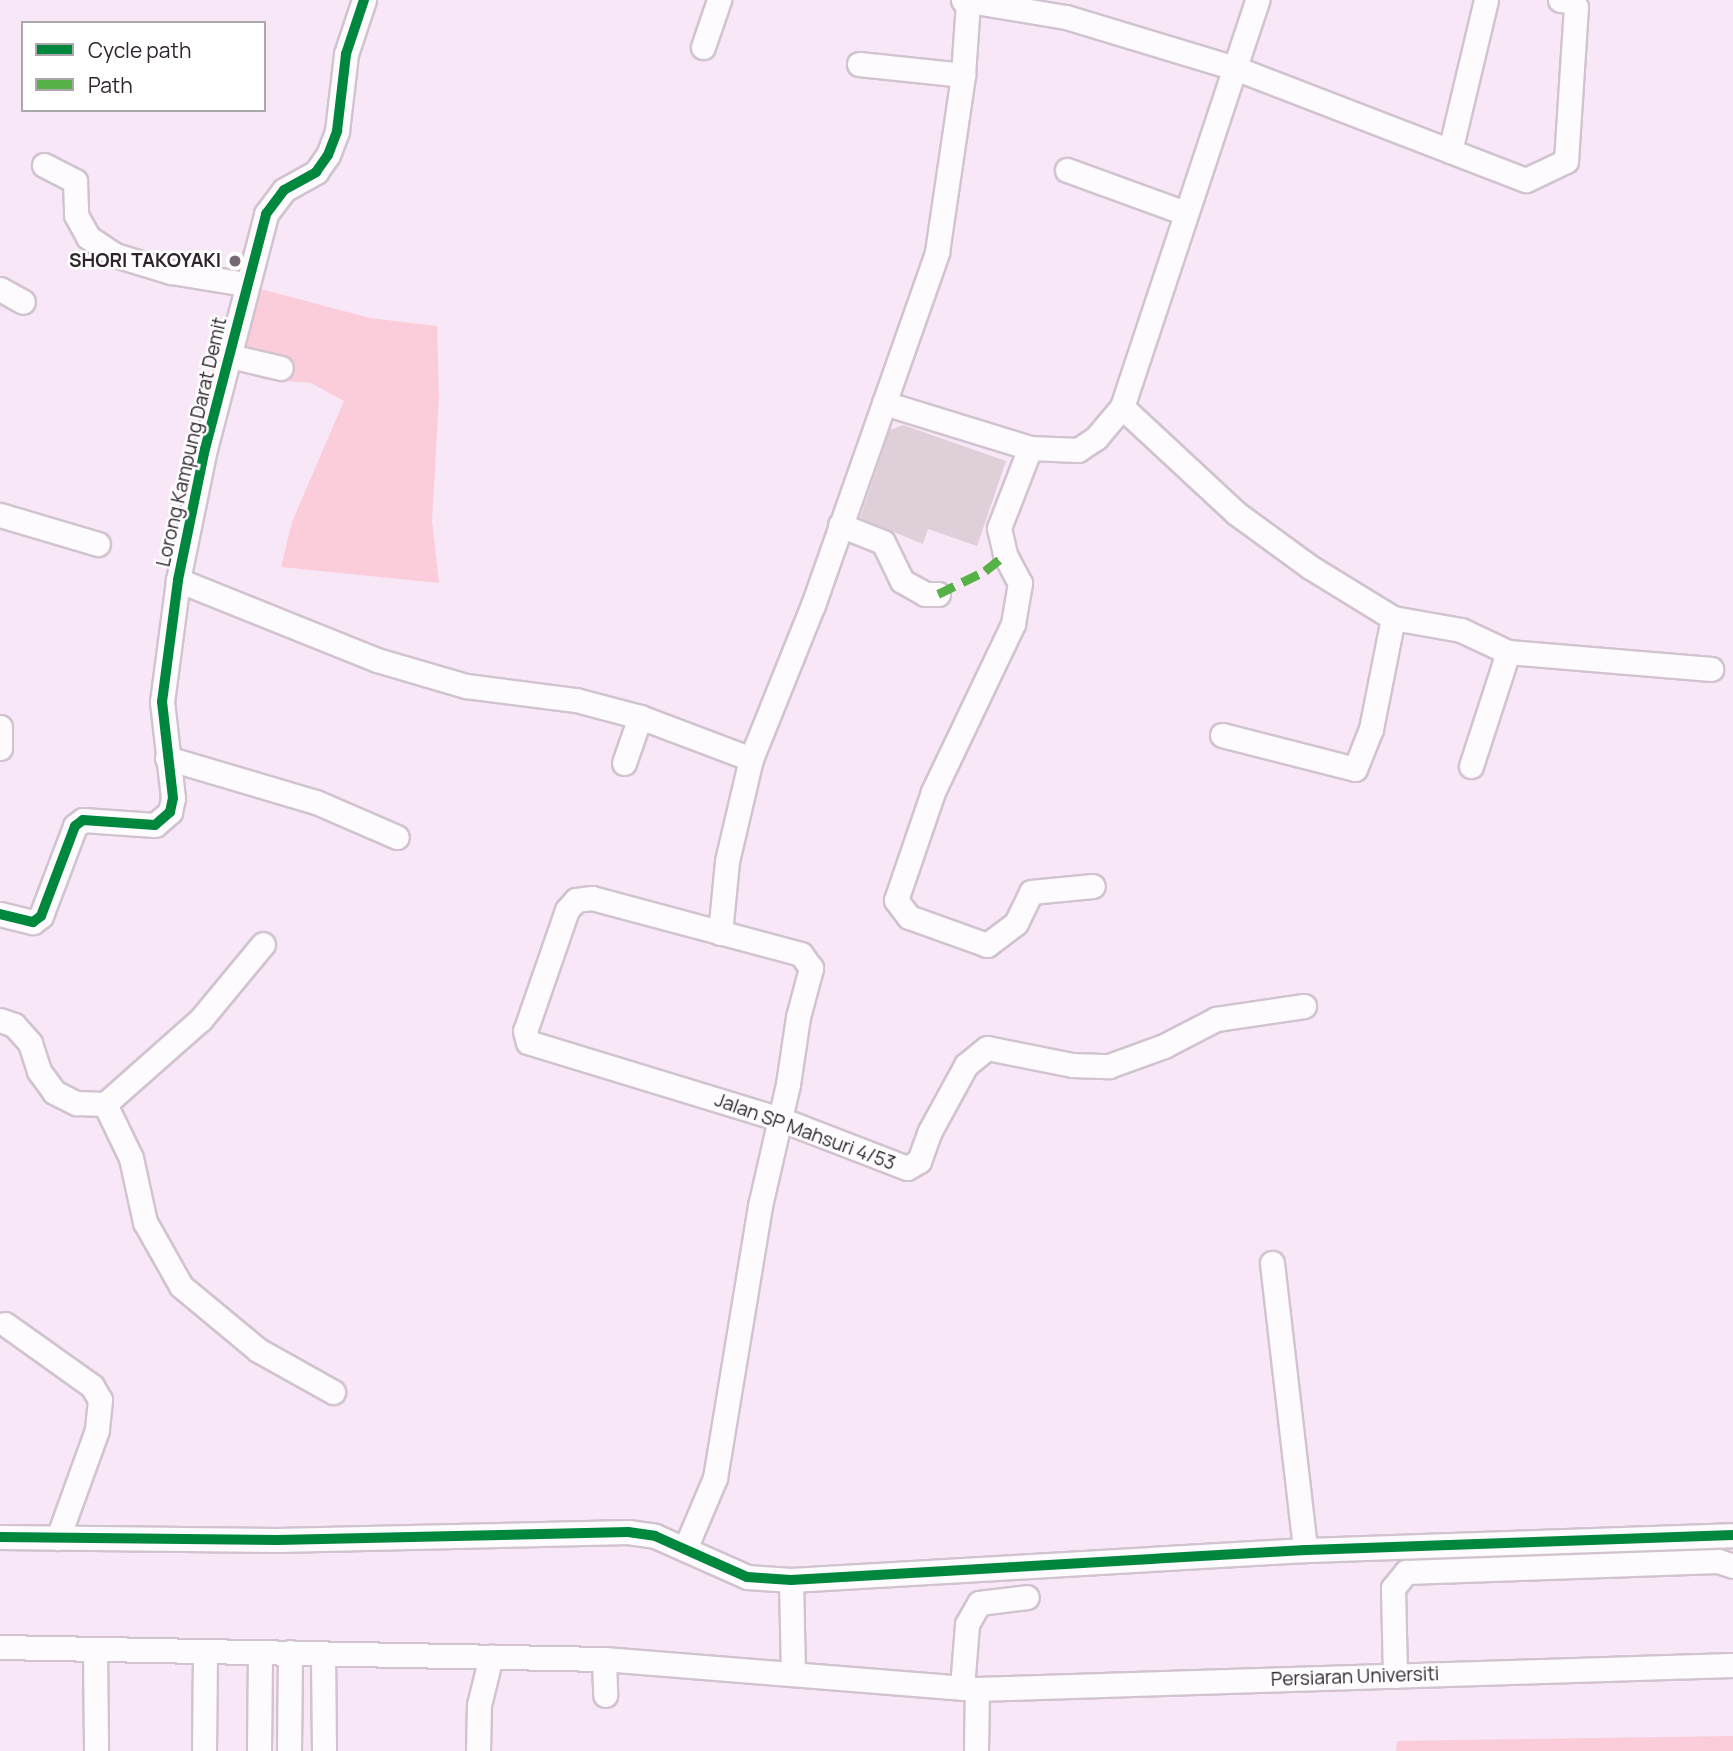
<!DOCTYPE html>
<style>
body{margin:0}
#map{position:relative;width:1733px;height:1751px;overflow:hidden;background:#f8e7f6;font-family:Manrope,sans-serif}
div>[style]{position:absolute}
.green>*{inset:0;background:#fbcdda}
.building>*{inset:0;background:#decfd9}
.roads{filter:drop-shadow(2px 0 #d1c3cf) drop-shadow(-2px 0 #d1c3cf) drop-shadow(0 2px #d1c3cf) drop-shadow(0 -2px #d1c3cf)}
.minor>*{height:23px;margin:-11.5px;padding:0 11.5px;transform-origin:11.5px;border-radius:11.5px;background:#fefbfe}
.quiet>*{height:9px;margin-top:-4.5px;transform-origin:0;background:repeating-linear-gradient(90deg,#56b246 0 18px,transparent 0 27px)}
.cycleway>*{height:10px;margin:-5px;padding:0 5px;transform-origin:5px;border-radius:5px;background:#00873e}
.dots>*{width:19px;height:19px;translate:-50% -50%;box-sizing:border-box;border:4px solid #fff;border-radius:50%}
span{translate:-50% -50%;white-space:nowrap;text-align:center;line-height:1.15;-webkit-text-stroke:5px #fff;paint-order:stroke}
.poi-label{font-size:19px;color:#2f242e;font-weight:700}
.right{translate:-100% -50%;text-align:right}
.street-label{font-size:19px;color:#2f242e}
.legend{position:absolute;left:21px;top:21px;width:245px;height:91px;box-sizing:border-box;background:#fff;border:2px solid #aca7ab;margin:0;padding:9px 12px;list-style:none;font-size:21px;color:#2f242e}
.legend li{display:flex;align-items:center;gap:14px;height:35px}
.legend b{width:35px;border:2px solid #aca7ab}
</style>
<div id="map">
<div class="green">
<div style="clip-path:polygon(257px 288px,370px 318px,437px 326px,439px 398px,432px 521px,439px 583px,281px 567px,292px 522px,344px 401px,311px 383px,262px 379px,239px 368px)"></div>
<div style="clip-path:polygon(1733px 1736px,1733px 1751px,1396px 1751px,1397px 1741px)"></div>
</div>
<div class="building">
<div style="clip-path:polygon(903px 425px,1006px 461px,977px 546px,928px 529px,923px 544px,860px 518px,890px 430px)"></div>
</div>
<div class="roads">
<div class="minor">
<div style="left:963px;top:0;width:104px;rotate:9.4deg"></div>
<div style="left:1066px;top:17px;width:177px;rotate:16.8deg"></div>
<div style="left:1235px;top:68px;width:312px;rotate:21.1deg"></div>
<div style="left:1526px;top:180px;width:44px;rotate:-25.4deg"></div>
<div style="left:1566px;top:161px;width:154px;rotate:-86.3deg"></div>
<div style="left:1576px;top:7px;width:7px;rotate:-124deg"></div>
<div style="left:1572px;top:1px;width:12px;rotate:-175deg"></div>
<div style="left:703px;top:47px;width:50px;rotate:-71.2deg"></div>
<div style="left:859px;top:64px;width:105px;rotate:6deg"></div>
<div style="left:1450px;top:151px;width:155px;rotate:-76.6deg"></div>
<div style="left:44px;top:165px;width:35px;rotate:27deg"></div>
<div style="left:75px;top:181px;width:34px;rotate:88deg"></div>
<div style="left:76px;top:215px;width:25px;rotate:61deg"></div>
<div style="left:88px;top:237px;width:32px;rotate:34deg"></div>
<div style="left:115px;top:255px;width:59px;rotate:16.9deg"></div>
<div style="left:171px;top:272px;width:76px;rotate:9.1deg"></div>
<div style="left:1067px;top:170px;width:126px;rotate:20deg"></div>
<div style="left:0;top:289px;width:26px;rotate:29deg"></div>
<div style="left:230px;top:356px;width:52px;rotate:13.2deg"></div>
<div style="left:884px;top:403px;width:153px;rotate:17.1deg"></div>
<div style="left:1030px;top:448px;width:48px;rotate:2.4deg"></div>
<div style="left:1078px;top:450px;width:22px;rotate:-34deg"></div>
<div style="left:1096px;top:438px;width:40px;rotate:-50deg"></div>
<div style="left:1122px;top:407px;width:429px;rotate:-71.6deg"></div>
<div style="left:1122px;top:407px;width:156px;rotate:42.9deg"></div>
<div style="left:1236px;top:513px;width:92px;rotate:36.1deg"></div>
<div style="left:1310px;top:567px;width:97px;rotate:31.6deg"></div>
<div style="left:1393px;top:618px;width:69px;rotate:10deg"></div>
<div style="left:1461px;top:630px;width:52px;rotate:25.1deg"></div>
<div style="left:1508px;top:652px;width:204px;rotate:4.8deg"></div>
<div style="left:1030px;top:448px;width:86px;rotate:111.2deg"></div>
<div style="left:999px;top:528px;width:28px;rotate:77deg"></div>
<div style="left:1005px;top:555px;width:32px;rotate:62deg"></div>
<div style="left:1020px;top:583px;width:42px;rotate:99.7deg"></div>
<div style="left:1013px;top:624px;width:186px;rotate:115.5deg"></div>
<div style="left:933px;top:792px;width:114px;rotate:108.9deg"></div>
<div style="left:896px;top:900px;width:21px;rotate:53deg"></div>
<div style="left:909px;top:917px;width:83px;rotate:19.7deg"></div>
<div style="left:987px;top:945px;width:36px;rotate:-37deg"></div>
<div style="left:1016px;top:923px;width:34px;rotate:-64deg"></div>
<div style="left:1031px;top:892px;width:62px;rotate:-5.5deg"></div>
<div style="left:0;top:515px;width:102px;rotate:16.5deg"></div>
<div style="left:840px;top:525px;width:46px;rotate:21.6deg"></div>
<div style="left:883px;top:542px;width:43px;rotate:64deg"></div>
<div style="left:902px;top:581px;width:26px;rotate:29deg"></div>
<div style="left:925px;top:594px;width:13px"></div>
<div style="left:178px;top:580px;width:214px;rotate:21.9deg"></div>
<div style="left:377px;top:660px;width:93px;rotate:16.3deg"></div>
<div style="left:466px;top:686px;width:111px;rotate:7.3deg"></div>
<div style="left:576px;top:700px;width:66px;rotate:14.9deg"></div>
<div style="left:640px;top:717px;width:119px;rotate:20.7deg"></div>
<div style="left:0;top:727px;width:21px;rotate:90deg"></div>
<div style="left:1222px;top:735px;width:137px;rotate:14.3deg"></div>
<div style="left:1355px;top:769px;width:43px;rotate:-68.2deg"></div>
<div style="left:1371px;top:729px;width:113px;rotate:-78.8deg"></div>
<div style="left:167px;top:758px;width:155px;rotate:16.5deg"></div>
<div style="left:316px;top:802px;width:88px;rotate:23.4deg"></div>
<div style="left:624px;top:763px;width:49px;rotate:-70.8deg"></div>
<div style="left:1471px;top:766px;width:120px;rotate:-72deg"></div>
<div style="left:0;top:914px;width:34px;rotate:14deg"></div>
<div style="left:33px;top:922px;width:10px;rotate:-37deg"></div>
<div style="left:41px;top:916px;width:96px;rotate:-69.3deg"></div>
<div style="left:75px;top:826px;width:10px;rotate:-37deg"></div>
<div style="left:83px;top:820px;width:72px;rotate:4deg"></div>
<div style="left:155px;top:825px;width:20px;rotate:-41deg"></div>
<div style="left:170px;top:812px;width:14px;rotate:-78deg"></div>
<div style="left:173px;top:798px;width:97px;rotate:-96.5deg"></div>
<div style="left:162px;top:702px;width:123px;rotate:-82.5deg"></div>
<div style="left:178px;top:580px;width:134px;rotate:-78.4deg"></div>
<div style="left:205px;top:449px;width:243px;rotate:-75.4deg"></div>
<div style="left:266px;top:214px;width:30px;rotate:-53deg"></div>
<div style="left:284px;top:190px;width:37px;rotate:-29deg"></div>
<div style="left:316px;top:172px;width:21px;rotate:-55deg"></div>
<div style="left:328px;top:155px;width:26px;rotate:-69deg"></div>
<div style="left:337px;top:131px;width:78px;rotate:-83.3deg"></div>
<div style="left:346px;top:54px;width:57px;rotate:-71.6deg"></div>
<div style="left:720px;top:933px;width:72px;rotate:-84.4deg"></div>
<div style="left:727px;top:861px;width:105px;rotate:-76.8deg"></div>
<div style="left:751px;top:759px;width:166px;rotate:-68.1deg"></div>
<div style="left:813px;top:605px;width:374px;rotate:-70.6deg"></div>
<div style="left:937px;top:252px;width:179px;rotate:-81.6deg"></div>
<div style="left:963px;top:75px;width:74px;rotate:-86.1deg"></div>
<div style="left:0;top:1020px;width:15px;rotate:20deg"></div>
<div style="left:14px;top:1025px;width:24px;rotate:48deg"></div>
<div style="left:30px;top:1043px;width:29px;rotate:72deg"></div>
<div style="left:39px;top:1071px;width:26px;rotate:54deg"></div>
<div style="left:54px;top:1092px;width:25px;rotate:27deg"></div>
<div style="left:76px;top:1103px;width:29px;rotate:2deg"></div>
<div style="left:105px;top:1104px;width:60px;rotate:64.3deg"></div>
<div style="left:131px;top:1158px;width:66px;rotate:77.7deg"></div>
<div style="left:145px;top:1222px;width:73px;rotate:60.6deg"></div>
<div style="left:181px;top:1286px;width:100px;rotate:39.7deg"></div>
<div style="left:258px;top:1350px;width:86px;rotate:29.2deg"></div>
<div style="left:105px;top:1104px;width:128px;rotate:-41.5deg"></div>
<div style="left:201px;top:1019px;width:97px;rotate:-50.4deg"></div>
<div style="left:1272px;top:1263px;width:289px;rotate:83.4deg"></div>
<div style="left:5px;top:1324px;width:107px;rotate:35.5deg"></div>
<div style="left:92px;top:1386px;width:16px;rotate:60deg"></div>
<div style="left:100px;top:1400px;width:30px;rotate:96deg"></div>
<div style="left:97px;top:1430px;width:115px;rotate:109.9deg"></div>
<div style="left:0;top:1537px;width:277px;rotate:0.6deg"></div>
<div style="left:277px;top:1540px;width:351px;rotate:-1.3deg"></div>
<div style="left:628px;top:1532px;width:27px;rotate:8deg"></div>
<div style="left:655px;top:1536px;width:101px;rotate:24deg"></div>
<div style="left:747px;top:1577px;width:44px;rotate:3.9deg"></div>
<div style="left:791px;top:1580px;width:515px;rotate:-3.34deg"></div>
<div style="left:1305px;top:1550px;width:428px;rotate:-2deg"></div>
<div style="left:685px;top:1549px;width:77px;rotate:-67.1deg"></div>
<div style="left:715px;top:1478px;width:276px;rotate:-80.6deg"></div>
<div style="left:760px;top:1206px;width:89px;rotate:-77.1deg"></div>
<div style="left:780px;top:1119px;width:36px;rotate:-77deg"></div>
<div style="left:788px;top:1084px;width:68px;rotate:-81.5deg"></div>
<div style="left:798px;top:1017px;width:51px;rotate:-75.1deg"></div>
<div style="left:811px;top:968px;width:17px;rotate:-126deg"></div>
<div style="left:801px;top:954px;width:216px;rotate:-165deg"></div>
<div style="left:592px;top:898px;width:16px;rotate:173deg"></div>
<div style="left:576px;top:900px;width:13px;rotate:132deg"></div>
<div style="left:567px;top:910px;width:128px;rotate:109.1deg"></div>
<div style="left:525px;top:1031px;width:11px;rotate:75deg"></div>
<div style="left:528px;top:1042px;width:264px;rotate:17deg"></div>
<div style="left:780px;top:1119px;width:136px;rotate:21.1deg"></div>
<div style="left:907px;top:1168px;width:14px;rotate:-30deg"></div>
<div style="left:919px;top:1161px;width:32px;rotate:-70deg"></div>
<div style="left:930px;top:1131px;width:75px;rotate:-61.4deg"></div>
<div style="left:966px;top:1065px;width:27px;rotate:-39deg"></div>
<div style="left:987px;top:1048px;width:87px;rotate:11.3deg"></div>
<div style="left:1072px;top:1065px;width:37px;rotate:2deg"></div>
<div style="left:1109px;top:1066px;width:59px;rotate:-20deg"></div>
<div style="left:1164px;top:1046px;width:59px;rotate:-27.4deg"></div>
<div style="left:1216px;top:1019px;width:89px;rotate:-8.4deg"></div>
<div style="left:791px;top:1580px;width:92px;rotate:88.8deg"></div>
<div style="left:0;top:1647px;width:604px;rotate:1.14deg"></div>
<div style="left:604px;top:1659px;width:374px;rotate:4.6deg"></div>
<div style="left:977px;top:1689px;width:756px;rotate:-1.82deg"></div>
<div style="left:95px;top:1649px;width:102px;rotate:89.4deg"></div>
<div style="left:323px;top:1653px;width:98px;rotate:89.4deg"></div>
<div style="left:604px;top:1659px;width:36px;rotate:88deg"></div>
<div style="left:1395px;top:1676px;width:88px;rotate:-91.3deg"></div>
<div style="left:1393px;top:1588px;width:21px;rotate:-51deg"></div>
<div style="left:1406px;top:1572px;width:312px;rotate:-2deg"></div>
<div style="left:1718px;top:1561px;width:16px;rotate:18deg"></div>
<div style="left:962px;top:1688px;width:64px;rotate:-85.5deg"></div>
<div style="left:967px;top:1624px;width:24px;rotate:-60deg"></div>
<div style="left:979px;top:1603px;width:48px;rotate:-7.1deg"></div>
<div style="left:204px;top:1751px;width:100px;rotate:-89.4deg"></div>
<div style="left:259px;top:1751px;width:99px;rotate:-89.4deg"></div>
<div style="left:289px;top:1751px;width:99px;rotate:-89.4deg"></div>
<div style="left:478px;top:1751px;width:46px;rotate:-88.8deg"></div>
<div style="left:479px;top:1705px;width:50px;rotate:-76.2deg"></div>
<div style="left:976px;top:1751px;width:62px;rotate:-89.1deg"></div>
</div>
</div>
<div class="quiet">
<div style="left:938px;top:594px;width:52px;rotate:-26.1deg"></div>
<div style="left:985px;top:571px;width:26px;rotate:-39deg"></div>
</div>
<div class="cycleway">
<div style="left:0;top:914px;width:34px;rotate:14deg"></div>
<div style="left:33px;top:922px;width:10px;rotate:-37deg"></div>
<div style="left:41px;top:916px;width:96px;rotate:-69.3deg"></div>
<div style="left:75px;top:826px;width:10px;rotate:-37deg"></div>
<div style="left:83px;top:820px;width:72px;rotate:4deg"></div>
<div style="left:155px;top:825px;width:20px;rotate:-41deg"></div>
<div style="left:170px;top:812px;width:14px;rotate:-78deg"></div>
<div style="left:173px;top:798px;width:97px;rotate:-96.5deg"></div>
<div style="left:162px;top:702px;width:123px;rotate:-82.5deg"></div>
<div style="left:178px;top:580px;width:134px;rotate:-78.4deg"></div>
<div style="left:205px;top:449px;width:243px;rotate:-75.4deg"></div>
<div style="left:266px;top:214px;width:30px;rotate:-53deg"></div>
<div style="left:284px;top:190px;width:37px;rotate:-29deg"></div>
<div style="left:316px;top:172px;width:21px;rotate:-55deg"></div>
<div style="left:328px;top:155px;width:26px;rotate:-69deg"></div>
<div style="left:337px;top:131px;width:78px;rotate:-83.3deg"></div>
<div style="left:346px;top:54px;width:57px;rotate:-71.6deg"></div>
<div style="left:0;top:1537px;width:277px;rotate:0.6deg"></div>
<div style="left:277px;top:1540px;width:351px;rotate:-1.3deg"></div>
<div style="left:628px;top:1532px;width:27px;rotate:8deg"></div>
<div style="left:655px;top:1536px;width:101px;rotate:24deg"></div>
<div style="left:747px;top:1577px;width:44px;rotate:3.9deg"></div>
<div style="left:791px;top:1580px;width:515px;rotate:-3.34deg"></div>
<div style="left:1305px;top:1550px;width:428px;rotate:-2deg"></div>
</div>
<div class="dots">
<div style="left:235px;top:261px;background:#756874"></div>
</div>
<div class="poi-label">
<span class="right" style="left:221px;top:261px">SHORI TAKOYAKI</span>
</div>
<div class="street-label">
<span style="left:192px;top:442px;rotate:-77deg">Lorong Kampung Darat Demit</span>
<span style="left:805px;top:1132px;rotate:20deg">Jalan SP Mahsuri 4/53</span>
<span style="left:1355px;top:1677px;rotate:-2deg">Persiaran Universiti</span>
</div>
<ul class="legend">
<li><b style="height:9px;background:#00873e"></b>Cycle path</li>
<li><b style="height:9px;background:#56b246"></b>Path</li>
</ul>
</div>
